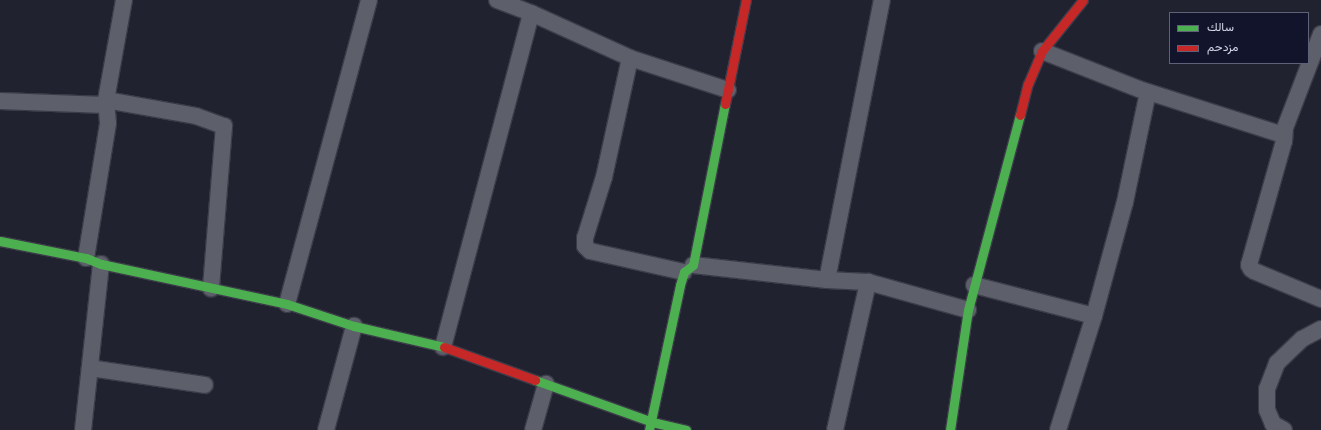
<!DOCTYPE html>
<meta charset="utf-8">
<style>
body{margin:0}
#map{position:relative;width:1321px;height:430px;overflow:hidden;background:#202230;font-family:"DM Sans",Vazirmatn,sans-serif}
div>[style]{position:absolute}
.roads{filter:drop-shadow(1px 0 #3c3c49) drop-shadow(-1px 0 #3c3c49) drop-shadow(0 1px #3c3c49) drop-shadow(0 -1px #3c3c49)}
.street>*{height:16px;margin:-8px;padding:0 8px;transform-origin:8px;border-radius:8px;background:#5d5f6b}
.fast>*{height:9px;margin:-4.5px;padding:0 4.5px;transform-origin:4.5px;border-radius:4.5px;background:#4caf50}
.jam>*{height:9px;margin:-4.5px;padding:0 4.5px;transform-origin:4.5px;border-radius:4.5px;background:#c62828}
span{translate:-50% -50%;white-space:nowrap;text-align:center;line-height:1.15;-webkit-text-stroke:4px #11142b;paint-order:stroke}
.legend{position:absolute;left:1169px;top:12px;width:140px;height:52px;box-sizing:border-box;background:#11142b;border:1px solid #5f6276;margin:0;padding:5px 7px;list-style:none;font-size:12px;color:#d3d6e7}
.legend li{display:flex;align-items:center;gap:8px;height:20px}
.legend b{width:20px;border:1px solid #5f6276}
</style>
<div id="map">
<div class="roads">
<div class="street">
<div style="left:497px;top:0;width:36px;rotate:21deg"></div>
<div style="left:531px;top:13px;width:109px;rotate:24.4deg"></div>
<div style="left:630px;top:58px;width:103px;rotate:18.1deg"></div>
<div style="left:1321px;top:34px;width:101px;rotate:111deg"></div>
<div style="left:1285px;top:128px;width:13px;rotate:94deg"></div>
<div style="left:1284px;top:141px;width:129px;rotate:105.8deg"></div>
<div style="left:1249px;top:265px;width:4px;rotate:63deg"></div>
<div style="left:1251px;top:269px;width:4px;rotate:34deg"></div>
<div style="left:1254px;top:271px;width:73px;rotate:22.7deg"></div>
<div style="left:1042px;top:51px;width:104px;rotate:21.4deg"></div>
<div style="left:1139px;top:89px;width:151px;rotate:17.7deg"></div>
<div style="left:630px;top:58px;width:122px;rotate:102.3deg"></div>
<div style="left:604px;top:177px;width:64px;rotate:107.3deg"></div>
<div style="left:585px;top:238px;width:8px;rotate:90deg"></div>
<div style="left:585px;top:246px;width:7px;rotate:45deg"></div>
<div style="left:590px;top:251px;width:96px;rotate:12.6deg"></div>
<div style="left:106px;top:100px;width:91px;rotate:10.1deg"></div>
<div style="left:196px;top:116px;width:30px;rotate:20deg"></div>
<div style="left:224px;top:126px;width:163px;rotate:94.6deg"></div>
<div style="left:0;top:101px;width:105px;rotate:2.2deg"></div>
<div style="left:86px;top:258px;width:137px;rotate:-80.7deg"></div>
<div style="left:108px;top:123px;width:23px;rotate:-95deg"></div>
<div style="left:106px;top:100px;width:102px;rotate:-79.8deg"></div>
<div style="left:693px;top:265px;width:135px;rotate:6.4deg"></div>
<div style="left:827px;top:280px;width:41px;rotate:2.8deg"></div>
<div style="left:868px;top:282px;width:104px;rotate:15.6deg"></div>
<div style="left:827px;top:280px;width:285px;rotate:-78.9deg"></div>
<div style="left:974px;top:285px;width:124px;rotate:14.5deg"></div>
<div style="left:287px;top:304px;width:315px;rotate:-74.9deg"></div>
<div style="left:443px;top:347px;width:345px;rotate:-75.2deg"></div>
<div style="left:90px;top:368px;width:116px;rotate:8.4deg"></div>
<div style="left:83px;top:430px;width:167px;rotate:-83.8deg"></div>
<div style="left:326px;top:430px;width:108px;rotate:-74.9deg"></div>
<div style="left:533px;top:430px;width:48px;rotate:-74.2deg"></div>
<div style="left:835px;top:430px;width:152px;rotate:-77.4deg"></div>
<div style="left:1058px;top:430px;width:120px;rotate:-72.5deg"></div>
<div style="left:1094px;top:316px;width:118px;rotate:-74.8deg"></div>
<div style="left:1125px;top:202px;width:112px;rotate:-78.2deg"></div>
<div style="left:1284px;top:430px;width:13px;rotate:-151deg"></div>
<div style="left:1273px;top:424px;width:15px;rotate:-113deg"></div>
<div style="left:1267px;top:410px;width:21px;rotate:-90deg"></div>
<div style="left:1267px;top:389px;width:28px;rotate:-69deg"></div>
<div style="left:1277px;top:363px;width:35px;rotate:-44deg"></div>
<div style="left:1302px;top:339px;width:21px;rotate:-28deg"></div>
</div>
<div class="fast">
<div style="left:0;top:241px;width:88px;rotate:11.2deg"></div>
<div style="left:86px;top:258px;width:16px;rotate:22deg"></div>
<div style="left:101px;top:264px;width:190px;rotate:12.1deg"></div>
<div style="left:287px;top:304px;width:71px;rotate:18.2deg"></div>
<div style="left:354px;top:326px;width:92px;rotate:13.1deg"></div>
<div style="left:535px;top:380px;width:124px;rotate:19.7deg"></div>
<div style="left:652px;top:422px;width:35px;rotate:13deg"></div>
<div style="left:649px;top:430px;width:148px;rotate:-77.9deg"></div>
<div style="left:680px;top:285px;width:14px;rotate:-73deg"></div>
<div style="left:684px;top:272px;width:11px;rotate:-38deg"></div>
<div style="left:693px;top:265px;width:164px;rotate:-78.8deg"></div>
<div style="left:950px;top:430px;width:121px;rotate:-81.5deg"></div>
<div style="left:968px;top:310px;width:202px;rotate:-75.1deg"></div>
</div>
<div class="jam">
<div style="left:725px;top:104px;width:106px;rotate:-78.6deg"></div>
<div style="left:1020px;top:115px;width:32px;rotate:-76deg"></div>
<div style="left:1028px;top:84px;width:36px;rotate:-67deg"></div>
<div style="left:1042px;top:51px;width:65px;rotate:-51.2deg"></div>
<div style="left:444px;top:347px;width:97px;rotate:19.9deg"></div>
</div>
</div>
<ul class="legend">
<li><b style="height:5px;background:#4caf50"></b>سالك</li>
<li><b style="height:5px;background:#c62828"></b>مزدحم</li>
</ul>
</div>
